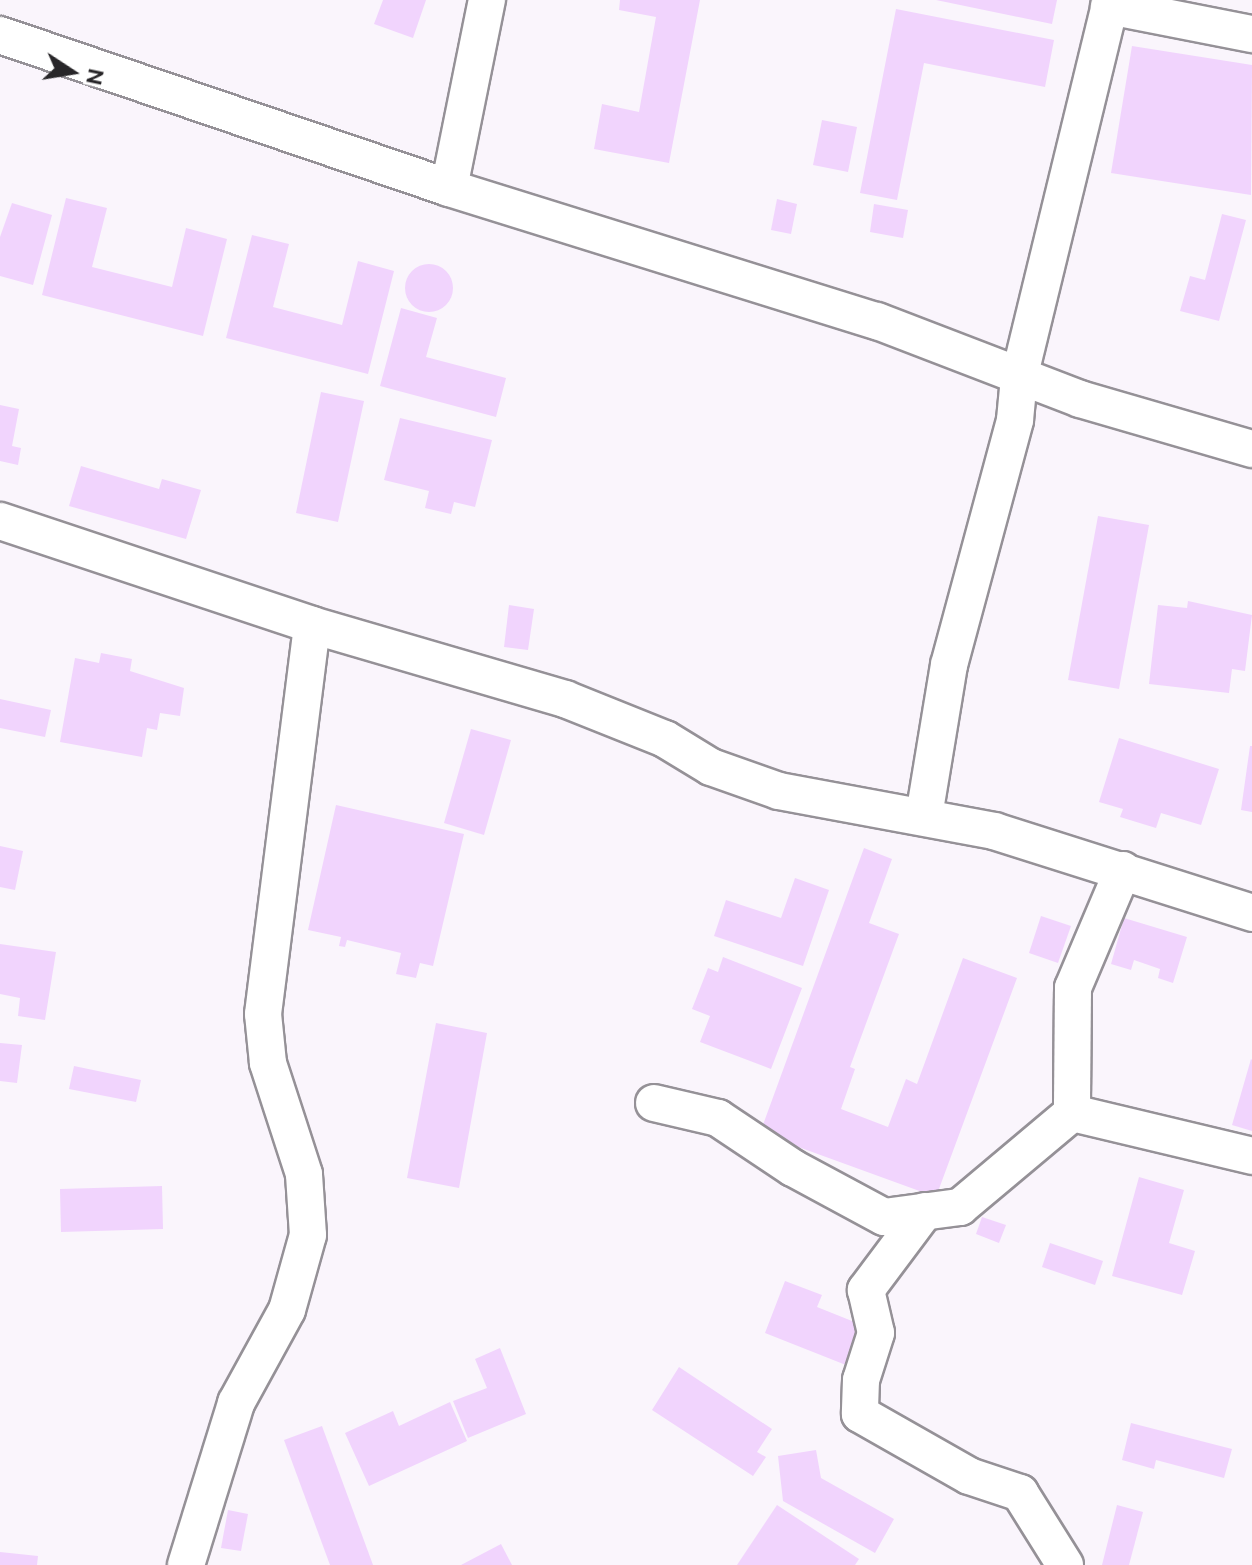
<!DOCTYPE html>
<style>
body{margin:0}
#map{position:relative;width:1252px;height:1565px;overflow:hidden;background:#faf5fc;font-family:Ubuntu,sans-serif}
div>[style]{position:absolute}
.building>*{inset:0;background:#f1d4fd}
.round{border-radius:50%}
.roads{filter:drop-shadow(2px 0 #959197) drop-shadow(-2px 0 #959197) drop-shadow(0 2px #959197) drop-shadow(0 -2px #959197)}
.street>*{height:36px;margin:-18px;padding:0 18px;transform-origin:18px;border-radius:18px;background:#fff}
span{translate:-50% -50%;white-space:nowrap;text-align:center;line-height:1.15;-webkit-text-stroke:8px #fff;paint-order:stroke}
.north{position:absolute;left:32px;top:32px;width:80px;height:80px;-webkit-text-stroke:6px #fff;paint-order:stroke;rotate:102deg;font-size:22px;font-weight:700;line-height:32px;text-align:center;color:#282629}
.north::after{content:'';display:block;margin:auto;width:28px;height:36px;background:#282629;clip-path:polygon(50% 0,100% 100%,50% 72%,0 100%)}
</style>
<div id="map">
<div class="building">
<div style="clip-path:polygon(383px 0,426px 0,413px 38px,374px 24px)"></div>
<div style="clip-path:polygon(620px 0,700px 0,669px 163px,594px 149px,602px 104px,639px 112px,656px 17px,619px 10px)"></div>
<div style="clip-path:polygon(936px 0,1057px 0,1052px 24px)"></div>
<div style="clip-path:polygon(896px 9px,1054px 40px,1045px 87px,924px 63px,897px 200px,860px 193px)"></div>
<div style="clip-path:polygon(1132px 46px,1252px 65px,1251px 195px,1111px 173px)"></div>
<div style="clip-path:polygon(822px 120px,857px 127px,848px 172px,813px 165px)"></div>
<div style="clip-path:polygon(66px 198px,107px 208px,92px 267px,172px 287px,186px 228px,227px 239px,203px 336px,42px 295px)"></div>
<div style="clip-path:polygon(777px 199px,797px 204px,791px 234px,771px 230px)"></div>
<div style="clip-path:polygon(12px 203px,52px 215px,33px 285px,0 276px,0 237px)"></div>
<div style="clip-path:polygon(874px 204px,908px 210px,903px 238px,870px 232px)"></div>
<div style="clip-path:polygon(1222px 214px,1246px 220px,1219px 321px,1180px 311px,1190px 276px,1205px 280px)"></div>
<div style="clip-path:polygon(252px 235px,289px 244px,273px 307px,342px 325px,358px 261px,394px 271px,368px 374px,226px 338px)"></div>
<div class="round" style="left:405px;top:264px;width:48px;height:48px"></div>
<div style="clip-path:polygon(401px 308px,437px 318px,426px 357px,506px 378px,496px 417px,380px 386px)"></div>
<div style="clip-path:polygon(321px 392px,364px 401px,338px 522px,296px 513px)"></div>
<div style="clip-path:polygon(0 405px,19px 409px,12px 446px,21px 448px,18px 465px,0 461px)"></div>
<div style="clip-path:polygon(400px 418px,492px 440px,475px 507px,454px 502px,451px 514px,425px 508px,429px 491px,384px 480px)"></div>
<div style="clip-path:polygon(81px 466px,159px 489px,162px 479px,201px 490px,186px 539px,69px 506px)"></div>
<div style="clip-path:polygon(1098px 516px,1149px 525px,1119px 689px,1068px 680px)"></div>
<div style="clip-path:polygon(1188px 601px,1252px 615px,1245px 671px,1232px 669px,1229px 693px,1149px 684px,1158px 605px,1187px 608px)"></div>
<div style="clip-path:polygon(509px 605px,534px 609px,528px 650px,504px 647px)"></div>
<div style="clip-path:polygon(101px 653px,132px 659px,130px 671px,184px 688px,180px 716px,160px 713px,157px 730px,147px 728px,142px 757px,60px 742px,75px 658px,99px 663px)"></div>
<div style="clip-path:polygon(0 699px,51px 710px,45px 737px,0 728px)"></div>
<div style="clip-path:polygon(471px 729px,511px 740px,484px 835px,444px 823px)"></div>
<div style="clip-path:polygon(1119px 738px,1219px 769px,1201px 825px,1161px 813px,1156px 828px,1120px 817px,1123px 809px,1099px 802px)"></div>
<div style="clip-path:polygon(1250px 746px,1252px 746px,1252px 812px,1241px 810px)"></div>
<div style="clip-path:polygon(336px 805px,464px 834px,433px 966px,420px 963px,416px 978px,396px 974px,401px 953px,347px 940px,345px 947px,339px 946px,341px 937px,308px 930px)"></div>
<div style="clip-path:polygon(0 846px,23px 851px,15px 890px,0 887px)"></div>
<div style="clip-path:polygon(864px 848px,892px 859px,869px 923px,899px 934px,850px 1067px,855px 1069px,841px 1109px,888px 1127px,906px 1079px,917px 1084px,963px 958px,1017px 978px,936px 1197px,760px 1133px)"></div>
<div style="clip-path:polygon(795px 878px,829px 890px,803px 966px,714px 936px,726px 900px,781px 918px)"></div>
<div style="clip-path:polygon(1041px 916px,1071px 926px,1058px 963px,1029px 953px)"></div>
<div style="clip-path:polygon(1124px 918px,1187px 937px,1173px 983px,1158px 978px,1160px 969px,1134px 960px,1131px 970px,1111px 964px)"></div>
<div style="clip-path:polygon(0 944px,56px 952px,45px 1020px,18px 1016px,20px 998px,0 994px)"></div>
<div style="clip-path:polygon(723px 957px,802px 988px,771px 1069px,700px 1042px,710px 1016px,692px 1009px,708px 968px,718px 972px)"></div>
<div style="clip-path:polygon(436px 1023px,487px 1033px,459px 1188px,407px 1178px)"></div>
<div style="clip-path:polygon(0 1043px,22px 1045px,17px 1083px,0 1081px)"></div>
<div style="clip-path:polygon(1251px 1059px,1252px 1060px,1252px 1131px,1232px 1125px)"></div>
<div style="clip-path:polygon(74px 1066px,141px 1080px,136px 1102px,69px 1089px)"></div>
<div style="clip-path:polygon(1139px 1177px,1184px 1190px,1169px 1243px,1195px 1251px,1182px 1295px,1112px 1276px)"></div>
<div style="clip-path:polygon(162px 1186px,163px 1229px,61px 1232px,60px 1189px)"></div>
<div style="clip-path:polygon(982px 1217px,1006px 1225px,999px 1243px,976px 1234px)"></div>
<div style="clip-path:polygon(1050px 1243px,1103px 1261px,1095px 1285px,1042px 1267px)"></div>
<div style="clip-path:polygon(785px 1281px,822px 1295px,817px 1307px,872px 1329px,856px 1369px,765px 1333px)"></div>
<div style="clip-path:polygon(500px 1348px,526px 1414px,468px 1438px,453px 1401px,487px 1388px,475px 1359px)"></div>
<div style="clip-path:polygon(679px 1367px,772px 1429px,757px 1452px,766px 1457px,753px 1476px,652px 1410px)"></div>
<div style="clip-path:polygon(450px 1402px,467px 1441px,369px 1486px,345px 1433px,393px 1411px,399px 1426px)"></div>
<div style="clip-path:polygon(1131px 1423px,1232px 1449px,1224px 1478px,1156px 1460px,1154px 1469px,1122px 1460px)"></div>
<div style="clip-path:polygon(322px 1426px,373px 1565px,330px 1565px,284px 1440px)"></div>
<div style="clip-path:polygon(816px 1450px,821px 1478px,894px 1519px,875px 1553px,783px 1501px,778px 1456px)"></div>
<div style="clip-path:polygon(777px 1505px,859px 1559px,855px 1565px,737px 1565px)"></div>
<div style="clip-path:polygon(1117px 1505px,1143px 1512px,1129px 1565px,1102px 1565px)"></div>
<div style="clip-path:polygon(228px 1510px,248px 1514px,241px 1551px,221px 1548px)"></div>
<div style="clip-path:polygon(501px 1544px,512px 1565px,461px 1565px)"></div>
<div style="clip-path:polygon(0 1552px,38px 1556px,37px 1565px,0 1565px)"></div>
</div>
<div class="roads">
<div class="street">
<div style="left:1109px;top:6px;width:146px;rotate:11.1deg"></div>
<div style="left:0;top:35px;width:474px;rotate:18.8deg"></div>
<div style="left:449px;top:188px;width:448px;rotate:17.3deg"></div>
<div style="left:877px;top:321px;width:217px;rotate:21deg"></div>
<div style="left:1080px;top:399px;width:179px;rotate:16.2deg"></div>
<div style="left:449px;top:188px;width:192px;rotate:-78.6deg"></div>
<div style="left:0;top:521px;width:329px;rotate:18.4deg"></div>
<div style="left:312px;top:625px;width:264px;rotate:16.3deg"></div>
<div style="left:565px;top:699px;width:108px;rotate:21.8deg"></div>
<div style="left:665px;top:739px;width:54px;rotate:31.3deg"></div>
<div style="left:711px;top:767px;width:72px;rotate:19.4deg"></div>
<div style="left:779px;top:791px;width:219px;rotate:10.5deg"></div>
<div style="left:994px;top:831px;width:271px;rotate:17.6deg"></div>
<div style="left:924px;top:816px;width:153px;rotate:-80.6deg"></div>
<div style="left:949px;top:665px;width:254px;rotate:-74.9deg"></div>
<div style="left:1015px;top:420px;width:42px;rotate:-84.6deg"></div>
<div style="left:1019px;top:378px;width:389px;rotate:-76.3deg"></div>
<div style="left:1123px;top:870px;width:128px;rotate:113deg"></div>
<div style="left:1073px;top:988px;width:125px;rotate:90.5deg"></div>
<div style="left:1072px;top:1113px;width:185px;rotate:13.4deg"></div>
<div style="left:654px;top:1103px;width:66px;rotate:13.2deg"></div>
<div style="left:718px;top:1118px;width:90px;rotate:33.7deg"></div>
<div style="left:793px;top:1168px;width:103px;rotate:28.3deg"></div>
<div style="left:884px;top:1217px;width:77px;rotate:-7.5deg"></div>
<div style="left:960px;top:1207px;width:146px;rotate:-40deg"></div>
<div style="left:925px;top:1211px;width:99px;rotate:126.8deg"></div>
<div style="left:866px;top:1290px;width:44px;rotate:76.9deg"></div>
<div style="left:876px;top:1333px;width:49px;rotate:107.7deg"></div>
<div style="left:861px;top:1380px;width:34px;rotate:92deg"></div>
<div style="left:860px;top:1414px;width:125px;rotate:29.6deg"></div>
<div style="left:969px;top:1476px;width:54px;rotate:18.4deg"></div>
<div style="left:1020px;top:1493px;width:85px;rotate:58deg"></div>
<div style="left:186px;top:1565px;width:170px;rotate:-72.8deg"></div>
<div style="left:236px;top:1403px;width:106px;rotate:-61.3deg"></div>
<div style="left:287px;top:1310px;width:78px;rotate:-74.4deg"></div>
<div style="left:308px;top:1235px;width:61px;rotate:-93.8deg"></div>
<div style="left:304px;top:1174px;width:117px;rotate:-108deg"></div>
<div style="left:268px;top:1063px;width:49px;rotate:-95.8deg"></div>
<div style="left:263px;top:1014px;width:392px;rotate:-82.8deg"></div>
</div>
</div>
<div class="north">N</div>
</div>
